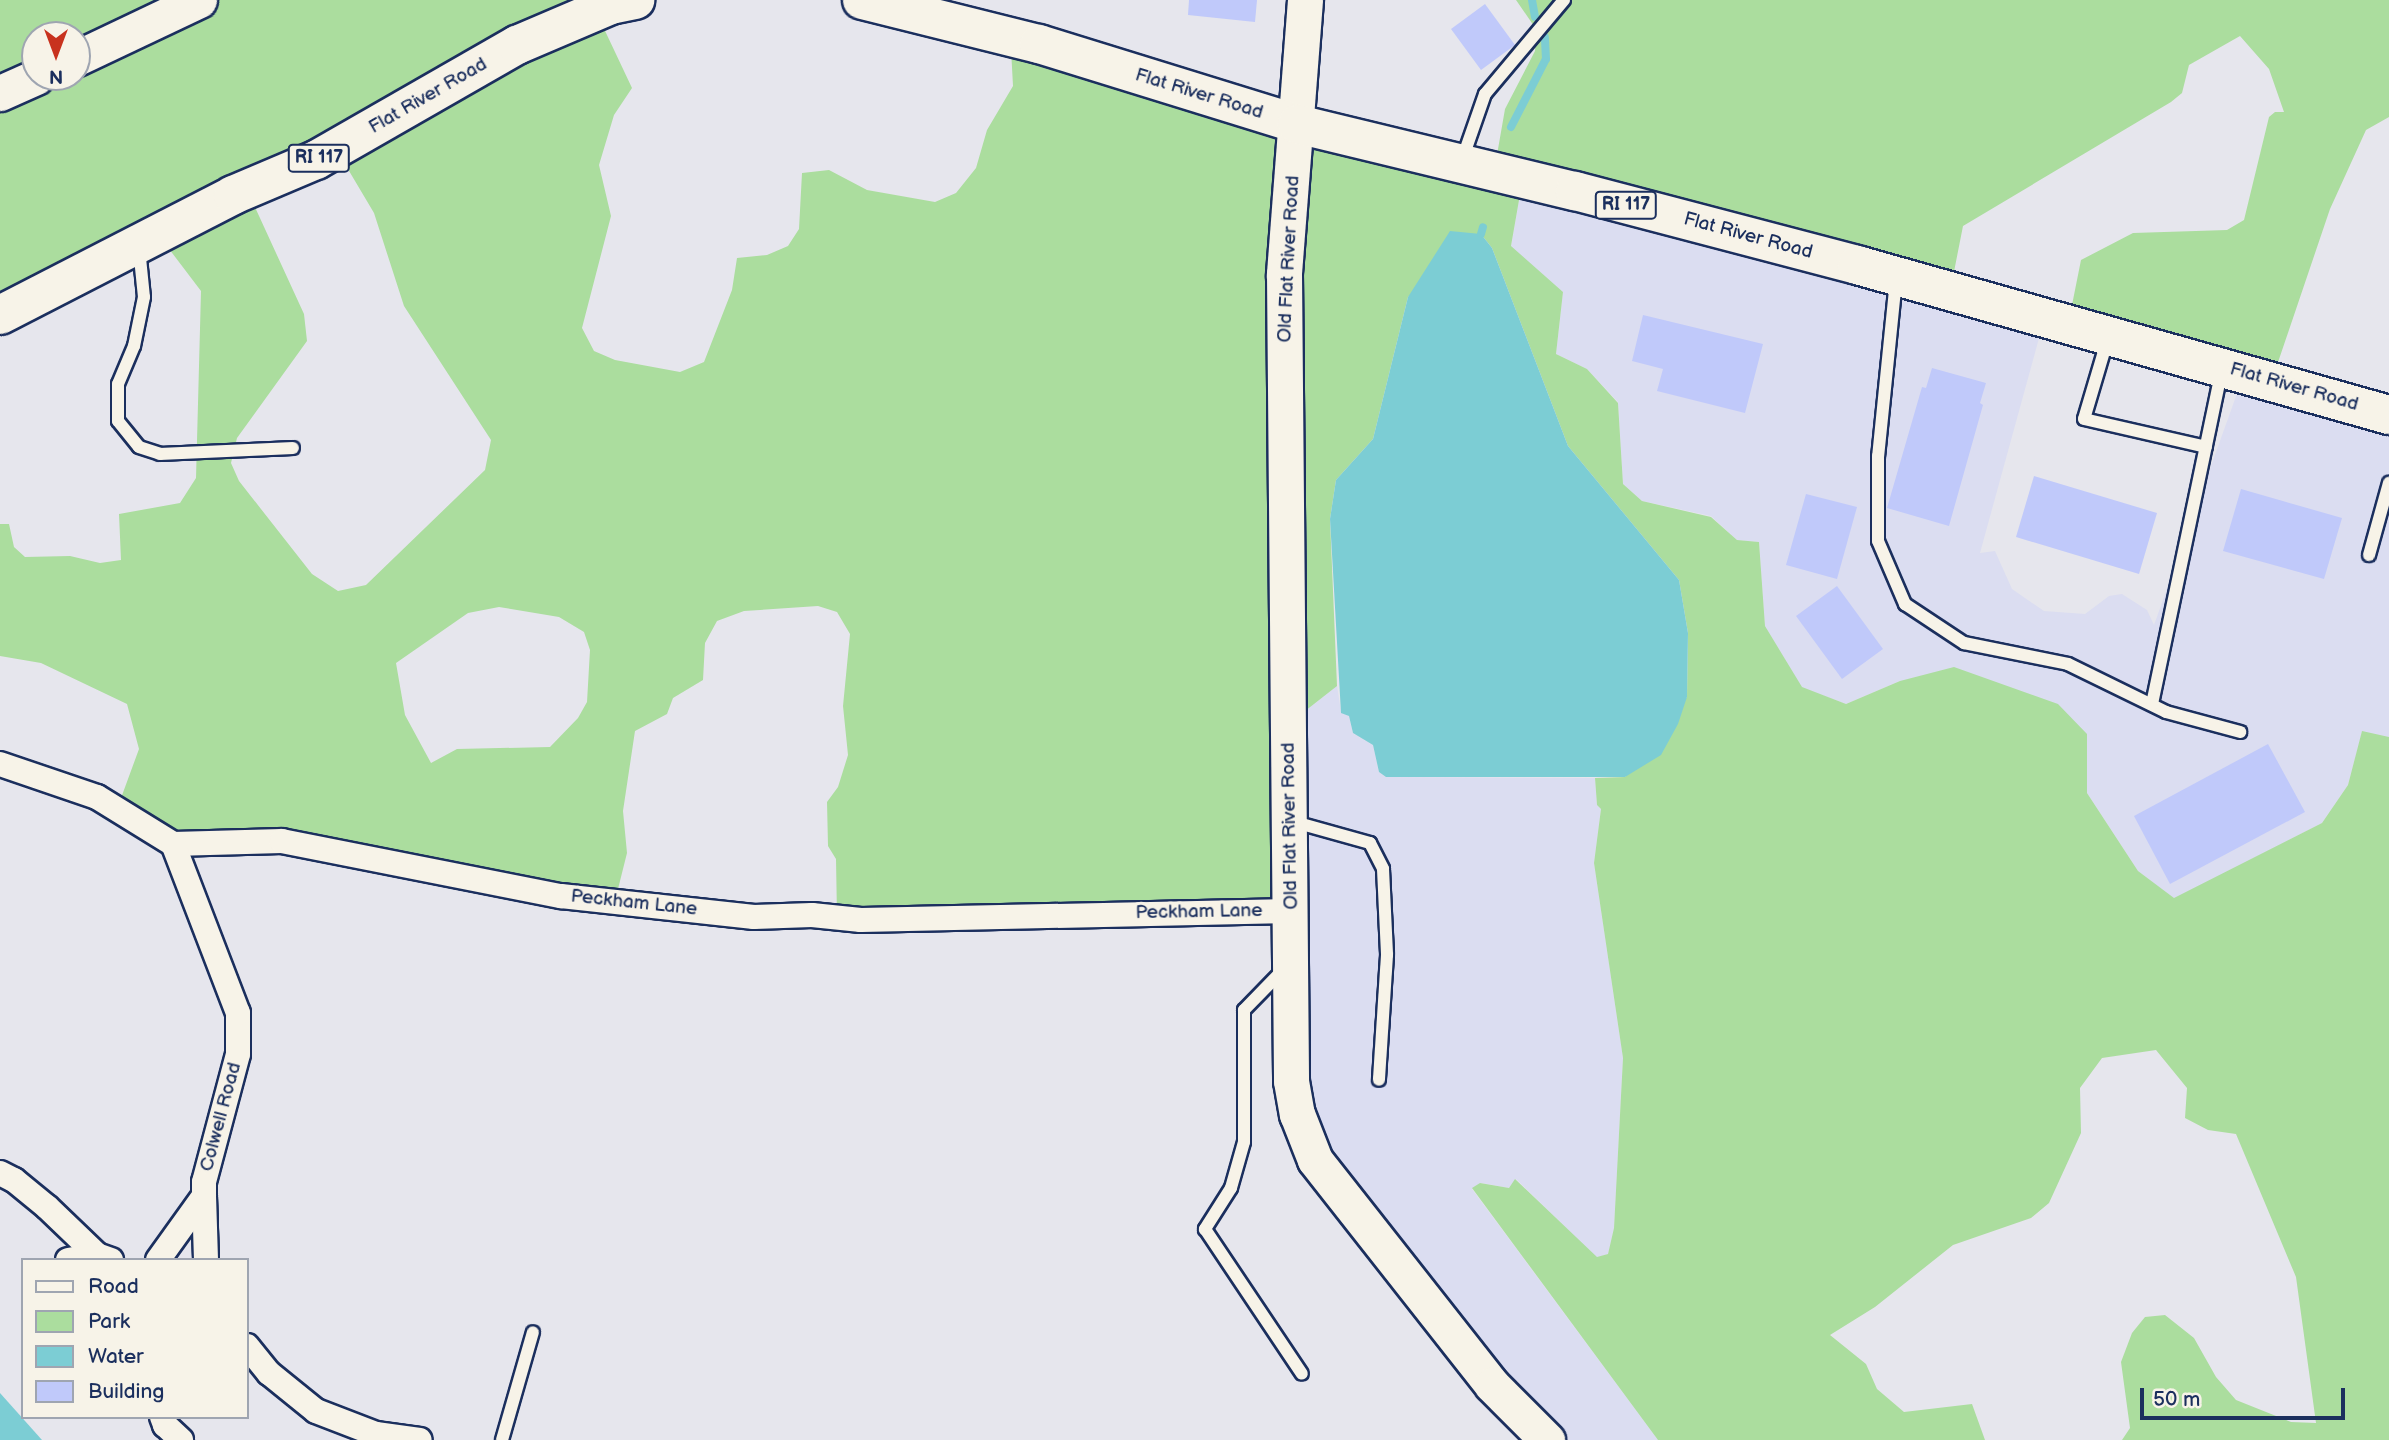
<!DOCTYPE html>
<style>
body{margin:0}
#map{position:relative;width:2389px;height:1440px;overflow:hidden;background:#e6e6ed;font-family:"Balsamiq Sans",sans-serif}
div>[style]{position:absolute}
.built>*{inset:0;background:#dbddf1}
.green>*{inset:0;background:#abdd9e}
.water>*{inset:0;background:#7ccdd4}
.stream>*{height:8px;margin:-4px;padding:0 4px;transform-origin:4px;border-radius:4px;background:#7ccdd4}
.building>*{inset:0;background:#c0c9fa}
.roads{filter:drop-shadow(2px 0 #1b2f5e) drop-shadow(-2px 0 #1b2f5e) drop-shadow(0 2px #1b2f5e) drop-shadow(0 -2px #1b2f5e)}
.lane>*{height:12px;margin:-6px;padding:0 6px;transform-origin:6px;border-radius:6px;background:#f7f3e8}
.street>*{height:24px;margin:-12px;padding:0 12px;transform-origin:12px;border-radius:12px;background:#f7f3e8}
.secondary>*{height:35px;margin:-17.5px;padding:0 17.5px;transform-origin:17.5px;border-radius:17.5px;background:#f7f3e8}
.primary>*{height:38px;margin:-19px;padding:0 19px;transform-origin:19px;border-radius:19px;background:#f7f3e8}
span{translate:-50% -50%;white-space:nowrap;text-align:center;line-height:1.15;-webkit-text-stroke:6px #f7f3e8;paint-order:stroke}
.shield-label span{padding:2px 5px;background:#f7f3e8;border:2px solid;border-radius:5px;-webkit-text-stroke-width:0}
.shield-label{font-size:18px;color:#1b2f5e;font-weight:700}
.street-label{font-size:19px;color:#1b2f5e}
.legend{position:absolute;left:21px;top:1258px;width:228px;height:161px;box-sizing:border-box;background:#f7f3e8;border:2px solid #9fa5b1;margin:0;padding:9px 12px;list-style:none;font-size:21px;color:#1b2f5e}
.legend li{display:flex;align-items:center;gap:14px;height:35px}
.legend b{width:35px;border:2px solid #9fa5b1}
.north{position:absolute;left:21px;top:21px;width:70px;height:70px;box-sizing:border-box;background:#f7f3e8;border:2px solid #9fa5b1;border-radius:50%;rotate:180deg;font-size:19px;font-weight:700;line-height:28px;text-align:center;color:#1b2f5e}
.north::after{content:'';display:block;margin:auto;width:24px;height:32px;background:#c8321e;clip-path:polygon(50% 0,100% 100%,50% 72%,0 100%)}
.scale{position:absolute;left:2140px;top:1388px;width:205px;height:32px;box-sizing:border-box;border:4px solid #1b2f5e;border-top:0;padding-left:9px;font-size:21px;line-height:24px;white-space:nowrap;color:#1b2f5e;-webkit-text-stroke:5px #f7f3e8;paint-order:stroke}
</style>
<div id="map">
<div class="built">
<div style="clip-path:polygon(1522px 183px,2044px 320px,1980px 553px,1995px 551px,2012px 589px,2044px 611px,2085px 614px,2109px 596px,2122px 594px,2147px 610px,2154px 625px,2244px 374px,2389px 416px,2389px 737px,2362px 732px,2348px 785px,2322px 823px,2174px 899px,2138px 871px,2087px 793px,2087px 735px,1900px 681px,1846px 704px,1802px 688px,1765px 626px,1759px 542px,1737px 540px,1711px 516px,1642px 501px,1623px 484px,1618px 402px,1587px 369px,1556px 354px,1563px 292px,1511px 247px)"></div>
<div style="clip-path:polygon(1337px 686px,1341px 712px,1349px 716px,1353px 733px,1373px 745px,1379px 772px,1386px 777px,1595px 778px,1597px 805px,1601px 809px,1594px 863px,1623px 1058px,1614px 1228px,1608px 1254px,1597px 1258px,1516px 1179px,1509px 1188px,1481px 1183px,1472px 1189px,1658px 1440px,1544px 1440px,1312px 1162px,1291px 722px)"></div>
</div>
<div class="green">
<div style="clip-path:polygon(evenodd,0 0,640px 0,598px 16px,632px 88px,614px 115px,599px 165px,611px 216px,582px 328px,594px 351px,615px 360px,680px 372px,704px 362px,732px 290px,737px 258px,767px 255px,788px 246px,799px 229px,802px 173px,829px 170px,867px 190px,935px 202px,956px 193px,976px 168px,987px 130px,1013px 86px,1011px 49px,1494px 172px,1505px 109px,1535px 51px,1536px 29px,1516px 0,2389px 0,2389px 117px,2366px 130px,2330px 209px,2273px 377px,2068px 325px,2081px 260px,2133px 233px,2227px 230px,2244px 220px,2269px 117px,2275px 112px,2284px 112px,2269px 69px,2240px 36px,2189px 65px,2182px 93px,2171px 102px,1963px 226px,1950px 292px,1522px 183px,1511px 246px,1563px 292px,1556px 354px,1587px 369px,1618px 403px,1623px 484px,1642px 501px,1711px 517px,1737px 540px,1759px 542px,1765px 626px,1802px 687px,1846px 704px,1900px 681px,1954px 667px,2058px 704px,2087px 734px,2087px 793px,2138px 871px,2174px 898px,2322px 823px,2348px 785px,2362px 731px,2389px 737px,2389px 1440px,2122px 1440px,2130px 1428px,2121px 1362px,2132px 1333px,2145px 1317px,2165px 1315px,2194px 1338px,2216px 1377px,2236px 1400px,2291px 1422px,2316px 1423px,2296px 1277px,2236px 1134px,2208px 1130px,2185px 1118px,2187px 1088px,2156px 1050px,2102px 1058px,2080px 1088px,2081px 1133px,2049px 1203px,2031px 1218px,1953px 1245px,1875px 1307px,1830px 1335px,1866px 1364px,1877px 1389px,1904px 1412px,1972px 1404px,1985px 1440px,1658px 1440px,1472px 1188px,1480px 1183px,1509px 1188px,1515px 1179px,1597px 1257px,1608px 1254px,1614px 1228px,1623px 1058px,1594px 863px,1601px 809px,1597px 805px,1595px 778px,1625px 777px,1687px 697px,1688px 633px,1679px 580px,1568px 446px,1492px 248px,1481px 234px,1408px 297px,1373px 439px,1336px 480px,1330px 519px,1337px 686px,1291px 722px,1288px 914px,837px 917px,836px 859px,828px 846px,827px 802px,838px 787px,848px 755px,843px 706px,850px 634px,837px 612px,818px 606px,744px 611px,717px 621px,705px 643px,703px 680px,673px 698px,667px 714px,635px 731px,623px 811px,627px 853px,615px 901px,296px 845px,176px 847px,117px 809px,139px 749px,127px 704px,41px 663px,0 656px,0 524px,9px 524px,14px 547px,25px 557px,70px 556px,100px 563px,121px 560px,119px 514px,180px 503px,196px 478px,201px 291px,160px 237px,0 315px,0 0,35px 35px,77px 35px,77px 77px,35px 77px,35px 35px,0 0,339px 154px,374px 213px,404px 306px,491px 440px,485px 470px,366px 585px,338px 591px,312px 574px,239px 481px,231px 463px,237px 438px,307px 341px,304px 314px,248px 192px,339px 154px,0 0,499px 607px,559px 617px,584px 632px,590px 650px,587px 702px,578px 718px,550px 747px,457px 749px,431px 763px,405px 715px,396px 663px,468px 613px,499px 607px)"></div>
</div>
<div class="water">
<div style="clip-path:polygon(1450px 231px,1481px 234px,1492px 248px,1568px 446px,1679px 580px,1688px 633px,1687px 697px,1678px 724px,1661px 755px,1625px 777px,1386px 777px,1379px 772px,1373px 745px,1353px 733px,1349px 716px,1341px 713px,1330px 519px,1336px 480px,1373px 439px,1408px 297px)"></div>
<div style="clip-path:polygon(0 1393px,42px 1440px,0 1440px)"></div>
</div>
<div class="stream">
<div style="left:1532px;top:0;width:17px;rotate:80deg"></div>
<div style="left:1511px;top:127px;width:76px;rotate:-62.8deg"></div>
<div style="left:1546px;top:59px;width:22px;rotate:-93deg"></div>
<div style="left:1481px;top:234px;width:7px;rotate:-74deg"></div>
</div>
<div class="building">
<div style="clip-path:polygon(1189px 0,1257px 0,1255px 22px,1188px 15px)"></div>
<div style="clip-path:polygon(1485px 4px,1515px 45px,1481px 70px,1451px 29px)"></div>
<div style="clip-path:polygon(1643px 315px,1763px 344px,1745px 413px,1657px 391px,1663px 369px,1632px 361px)"></div>
<div style="clip-path:polygon(1932px 368px,1986px 383px,1980px 403px,1983px 405px,1949px 526px,1887px 508px,1922px 387px,1926px 388px)"></div>
<div style="clip-path:polygon(2034px 476px,2157px 513px,2139px 574px,2016px 537px)"></div>
<div style="clip-path:polygon(2241px 489px,2342px 518px,2324px 579px,2223px 551px)"></div>
<div style="clip-path:polygon(1806px 494px,1857px 507px,1837px 579px,1786px 565px)"></div>
<div style="clip-path:polygon(1837px 586px,1883px 649px,1842px 679px,1796px 616px)"></div>
<div style="clip-path:polygon(2268px 744px,2305px 812px,2170px 884px,2134px 816px)"></div>
</div>
<div class="roads">
<div class="lane">
<div style="left:1462px;top:160px;width:70px;rotate:-70.8deg"></div>
<div style="left:1485px;top:94px;width:123px;rotate:-50deg"></div>
<div style="left:139px;top:248px;width:49px;rotate:84.2deg"></div>
<div style="left:144px;top:297px;width:50px;rotate:101.5deg"></div>
<div style="left:134px;top:346px;width:41px;rotate:112.8deg"></div>
<div style="left:118px;top:384px;width:37px;rotate:90deg"></div>
<div style="left:118px;top:421px;width:33px;rotate:51deg"></div>
<div style="left:139px;top:447px;width:22px;rotate:18deg"></div>
<div style="left:160px;top:454px;width:133px;rotate:-2.6deg"></div>
<div style="left:1896px;top:280px;width:177px;rotate:95.8deg"></div>
<div style="left:1878px;top:456px;width:85px;rotate:90deg"></div>
<div style="left:1878px;top:541px;width:69px;rotate:66.8deg"></div>
<div style="left:1905px;top:604px;width:71px;rotate:33.5deg"></div>
<div style="left:1964px;top:643px;width:106px;rotate:11.4deg"></div>
<div style="left:2068px;top:664px;width:109px;rotate:26.1deg"></div>
<div style="left:2166px;top:712px;width:77px;rotate:15.1deg"></div>
<div style="left:2108px;top:338px;width:84px;rotate:106.5deg"></div>
<div style="left:2084px;top:419px;width:125px;rotate:12.9deg"></div>
<div style="left:2369px;top:555px;width:75px;rotate:-74.5deg"></div>
<div style="left:2152px;top:704px;width:338px;rotate:-78.2deg"></div>
<div style="left:1291px;top:821px;width:82px;rotate:15.6deg"></div>
<div style="left:1370px;top:843px;width:29px;rotate:63deg"></div>
<div style="left:1383px;top:869px;width:86px;rotate:87.3deg"></div>
<div style="left:1387px;top:955px;width:125px;rotate:93.7deg"></div>
<div style="left:1283px;top:970px;width:56px;rotate:134.3deg"></div>
<div style="left:1244px;top:1010px;width:132px;rotate:90deg"></div>
<div style="left:1244px;top:1142px;width:48px;rotate:105.8deg"></div>
<div style="left:1231px;top:1188px;width:49px;rotate:122.4deg"></div>
<div style="left:1205px;top:1229px;width:174px;rotate:56.2deg"></div>
<div style="left:502px;top:1440px;width:112px;rotate:-74deg"></div>
</div>
<div class="street">
<div style="left:0;top:764px;width:102px;rotate:18.8deg"></div>
<div style="left:97px;top:797px;width:89px;rotate:31.7deg"></div>
<div style="left:173px;top:844px;width:109px;rotate:-1.6deg"></div>
<div style="left:282px;top:841px;width:284px;rotate:11.2deg"></div>
<div style="left:561px;top:896px;width:194px;rotate:6.2deg"></div>
<div style="left:754px;top:917px;width:58px;rotate:-2deg"></div>
<div style="left:812px;top:915px;width:49px;rotate:5.8deg"></div>
<div style="left:861px;top:920px;width:430px;rotate:-1.2deg"></div>
<div style="left:0;top:1173px;width:16px;rotate:27deg"></div>
<div style="left:14px;top:1180px;width:43px;rotate:39.3deg"></div>
<div style="left:47px;top:1207px;width:69px;rotate:43.8deg"></div>
<div style="left:97px;top:1255px;width:15px;rotate:20deg"></div>
<div style="left:204px;top:1196px;width:64px;rotate:88.2deg"></div>
<div style="left:68px;top:1260px;width:29px;rotate:-10deg"></div>
<div style="left:158px;top:1260px;width:79px;rotate:-54.3deg"></div>
<div style="left:204px;top:1196px;width:14px;rotate:-90deg"></div>
<div style="left:204px;top:1182px;width:132px;rotate:-75.1deg"></div>
<div style="left:238px;top:1054px;width:41px;rotate:-90deg"></div>
<div style="left:238px;top:1013px;width:181px;rotate:-111deg"></div>
<div style="left:247px;top:1346px;width:35px;rotate:51deg"></div>
<div style="left:269px;top:1373px;width:60px;rotate:39deg"></div>
<div style="left:316px;top:1411px;width:64px;rotate:21deg"></div>
<div style="left:376px;top:1434px;width:44px;rotate:7.8deg"></div>
<div style="left:162px;top:1417px;width:9px;rotate:69deg"></div>
<div style="left:165px;top:1425px;width:22px;rotate:43deg"></div>
</div>
<div class="secondary">
<div style="left:1305px;top:0;width:275px;rotate:94.4deg"></div>
<div style="left:1284px;top:274px;width:807px;rotate:89.5deg"></div>
<div style="left:1291px;top:1081px;width:34px;rotate:80deg"></div>
<div style="left:1297px;top:1114px;width:49px;rotate:68.6deg"></div>
<div style="left:1315px;top:1160px;width:286px;rotate:51.8deg"></div>
<div style="left:1492px;top:1385px;width:78px;rotate:45deg"></div>
<div style="left:77px;top:58px;width:135px;rotate:-25.4deg"></div>
<div style="left:0;top:93px;width:39px;rotate:-24deg"></div>
</div>
<div class="primary">
<div style="left:862px;top:0;width:182px;rotate:14deg"></div>
<div style="left:1039px;top:44px;width:270px;rotate:17.2deg"></div>
<div style="left:1297px;top:124px;width:286px;rotate:13.6deg"></div>
<div style="left:1575px;top:191px;width:292px;rotate:14.7deg"></div>
<div style="left:1857px;top:265px;width:553px;rotate:15.75deg"></div>
<div style="left:0;top:315px;width:262px;rotate:-27.2deg"></div>
<div style="left:233px;top:195px;width:90px;rotate:-22.9deg"></div>
<div style="left:316px;top:160px;width:232px;rotate:-29.8deg"></div>
<div style="left:517px;top:45px;width:102px;rotate:-23.1deg"></div>
<div style="left:611px;top:5px;width:25px;rotate:-12deg"></div>
</div>
</div>
<div class="shield-label">
<span style="left:319px;top:158px">RI 117</span>
<span style="left:1626px;top:205px">RI 117</span>
</div>
<div class="street-label">
<span style="left:1199px;top:94px;rotate:17deg">Flat River Road</span>
<span style="left:428px;top:96px;rotate:-30deg">Flat River Road</span>
<span style="left:1748px;top:236px;rotate:15deg">Flat River Road</span>
<span style="left:1289px;top:259px;rotate:-87deg">Old Flat River Road</span>
<span style="left:2294px;top:387px;rotate:16deg">Flat River Road</span>
<span style="left:1290px;top:826px;rotate:-91deg">Old Flat River Road</span>
<span style="left:634px;top:903px;rotate:6deg">Peckham Lane</span>
<span style="left:1199px;top:912px;rotate:-1deg">Peckham Lane</span>
<span style="left:221px;top:1117px;rotate:-75deg">Colwell Road</span>
</div>
<ul class="legend">
<li><b style="height:9px;background:#f7f3e8"></b>Road</li>
<li><b style="height:19px;background:#abdd9e"></b>Park</li>
<li><b style="height:19px;background:#7ccdd4"></b>Water</li>
<li><b style="height:19px;background:#c0c9fa"></b>Building</li>
</ul>
<div class="north">N</div>
<div class="scale">50 m</div>
</div>
